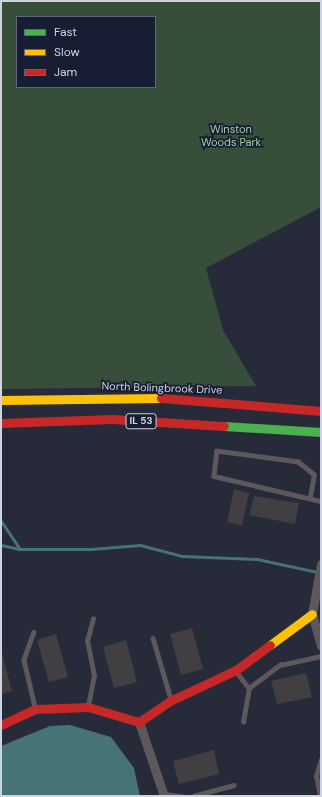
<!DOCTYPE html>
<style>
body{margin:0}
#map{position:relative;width:322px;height:797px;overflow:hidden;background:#272a38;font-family:"DM Sans",sans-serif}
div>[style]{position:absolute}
.forest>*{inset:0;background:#374e3b}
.water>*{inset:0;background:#467374}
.stream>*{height:3px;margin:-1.5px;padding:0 1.5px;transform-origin:1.5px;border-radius:1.5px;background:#467374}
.building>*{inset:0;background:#413f41}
.lane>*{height:4.5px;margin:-2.25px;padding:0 2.25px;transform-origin:2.25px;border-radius:2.25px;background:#5c585c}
.street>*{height:9px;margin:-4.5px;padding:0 4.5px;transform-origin:4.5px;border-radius:4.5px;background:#5c585c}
.fast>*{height:9px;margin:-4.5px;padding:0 4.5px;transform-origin:4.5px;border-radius:4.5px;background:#4caf50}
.slow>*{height:9px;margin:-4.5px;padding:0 4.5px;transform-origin:4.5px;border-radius:4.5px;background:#ffc107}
.jam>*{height:9px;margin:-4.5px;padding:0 4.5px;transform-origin:4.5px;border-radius:4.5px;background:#c62828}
span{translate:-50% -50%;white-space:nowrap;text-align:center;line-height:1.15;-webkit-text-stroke:3.5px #171d33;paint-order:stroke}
.shield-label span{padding:1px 3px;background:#171d33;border:1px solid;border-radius:3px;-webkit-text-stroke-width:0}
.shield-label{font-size:10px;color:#cfd4e3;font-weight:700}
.park-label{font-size:11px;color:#a2d3a5}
.street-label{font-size:11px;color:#cfd4e3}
.frame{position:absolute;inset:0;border:2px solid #cfd4e3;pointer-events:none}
.legend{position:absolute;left:16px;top:16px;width:140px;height:72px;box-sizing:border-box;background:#171d33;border:1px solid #616679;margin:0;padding:5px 7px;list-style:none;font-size:12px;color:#cfd4e3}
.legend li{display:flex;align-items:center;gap:8px;height:20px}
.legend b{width:20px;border:1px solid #616679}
</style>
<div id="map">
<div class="forest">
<div style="clip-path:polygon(evenodd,1px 1px,321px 1px,321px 207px,206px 268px,223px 330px,256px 386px,1px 389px,1px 1px,17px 17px,155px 17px,155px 87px,17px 87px,17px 17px)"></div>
</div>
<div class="water">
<div style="clip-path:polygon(70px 725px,111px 737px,134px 768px,140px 796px,1px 796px,1px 746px,50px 726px)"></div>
</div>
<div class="stream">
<div style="left:1px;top:521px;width:34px;rotate:56deg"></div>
<div style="left:1px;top:545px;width:19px;rotate:12deg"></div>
<div style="left:20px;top:549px;width:71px"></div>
<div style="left:91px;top:549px;width:49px;rotate:-4.7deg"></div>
<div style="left:140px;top:545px;width:43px;rotate:14.7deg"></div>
<div style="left:182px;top:556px;width:75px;rotate:2.3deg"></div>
<div style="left:257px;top:559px;width:61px;rotate:12.2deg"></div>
</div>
<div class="building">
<div style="clip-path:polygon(234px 489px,249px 493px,242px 526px,227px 522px)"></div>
<div style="clip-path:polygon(254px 496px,299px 503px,295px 524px,249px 515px)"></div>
<div style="clip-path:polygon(192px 628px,203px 669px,181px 675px,170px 634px)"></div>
<div style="clip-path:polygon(56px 634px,68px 677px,49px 682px,37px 640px)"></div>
<div style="clip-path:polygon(126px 640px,137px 682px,114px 688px,103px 647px)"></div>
<div style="clip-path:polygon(1px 650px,12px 691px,1px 694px)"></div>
<div style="clip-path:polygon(306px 673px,312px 697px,277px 704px,271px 681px)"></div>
<div style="clip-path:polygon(214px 750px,219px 774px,179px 784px,173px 761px)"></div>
</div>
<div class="lane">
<div style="left:310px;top:497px;width:22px;rotate:-80deg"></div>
<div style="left:314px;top:475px;width:21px;rotate:-141deg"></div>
<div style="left:298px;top:462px;width:82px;rotate:-172.3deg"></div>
<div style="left:217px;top:451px;width:25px;rotate:97deg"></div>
<div style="left:214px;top:476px;width:110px;rotate:13.2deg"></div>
<div style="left:34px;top:632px;width:30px;rotate:110deg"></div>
<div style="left:24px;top:660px;width:48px;rotate:76.8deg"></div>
<div style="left:153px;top:638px;width:64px;rotate:73.6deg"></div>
<div style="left:236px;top:671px;width:21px;rotate:53deg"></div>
<div style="left:249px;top:688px;width:39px;rotate:-37deg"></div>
<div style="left:280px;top:665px;width:42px;rotate:-12.4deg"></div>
<div style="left:88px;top:706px;width:31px;rotate:-79deg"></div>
<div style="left:94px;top:676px;width:36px;rotate:-101deg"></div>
<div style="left:87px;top:641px;width:23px;rotate:-75deg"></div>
<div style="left:243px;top:722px;width:35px;rotate:-80deg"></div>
<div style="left:165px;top:794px;width:17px;rotate:7deg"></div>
<div style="left:193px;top:796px;width:42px;rotate:-15deg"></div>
<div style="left:320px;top:796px;width:20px;rotate:-101deg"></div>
<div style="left:316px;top:776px;width:17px;rotate:-73deg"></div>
</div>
<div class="street">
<div style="left:321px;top:564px;width:51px;rotate:100.2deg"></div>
<div style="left:312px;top:614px;width:33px;rotate:74deg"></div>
<div style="left:139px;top:722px;width:78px;rotate:71.3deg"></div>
</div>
<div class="fast">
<div style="left:224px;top:426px;width:97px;rotate:3.5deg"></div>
</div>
<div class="slow">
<div style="left:1px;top:400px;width:160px;rotate:-0.7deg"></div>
<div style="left:270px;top:645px;width:52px;rotate:-36.4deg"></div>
</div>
<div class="jam">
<div style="left:161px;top:398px;width:161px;rotate:4.6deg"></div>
<div style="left:1px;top:423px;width:111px;rotate:-2.1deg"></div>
<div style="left:112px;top:419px;width:112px;rotate:3.6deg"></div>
<div style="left:1px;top:725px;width:38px;rotate:-25deg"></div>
<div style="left:36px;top:709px;width:52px;rotate:-2.2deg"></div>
<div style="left:88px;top:707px;width:53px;rotate:16.4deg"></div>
<div style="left:139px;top:722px;width:40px;rotate:-34deg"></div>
<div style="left:172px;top:700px;width:71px;rotate:-25.1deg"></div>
<div style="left:236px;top:670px;width:42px;rotate:-36.3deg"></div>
</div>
<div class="shield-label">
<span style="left:141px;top:421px">IL 53</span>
</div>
<div class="park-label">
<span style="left:231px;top:136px">Winston<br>Woods Park</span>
</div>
<div class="street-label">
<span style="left:162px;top:388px;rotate:2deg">North Bolingbrook Drive</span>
</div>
<div class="frame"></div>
<ul class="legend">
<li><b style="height:5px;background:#4caf50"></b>Fast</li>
<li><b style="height:5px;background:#ffc107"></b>Slow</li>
<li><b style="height:5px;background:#c62828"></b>Jam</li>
</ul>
</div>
